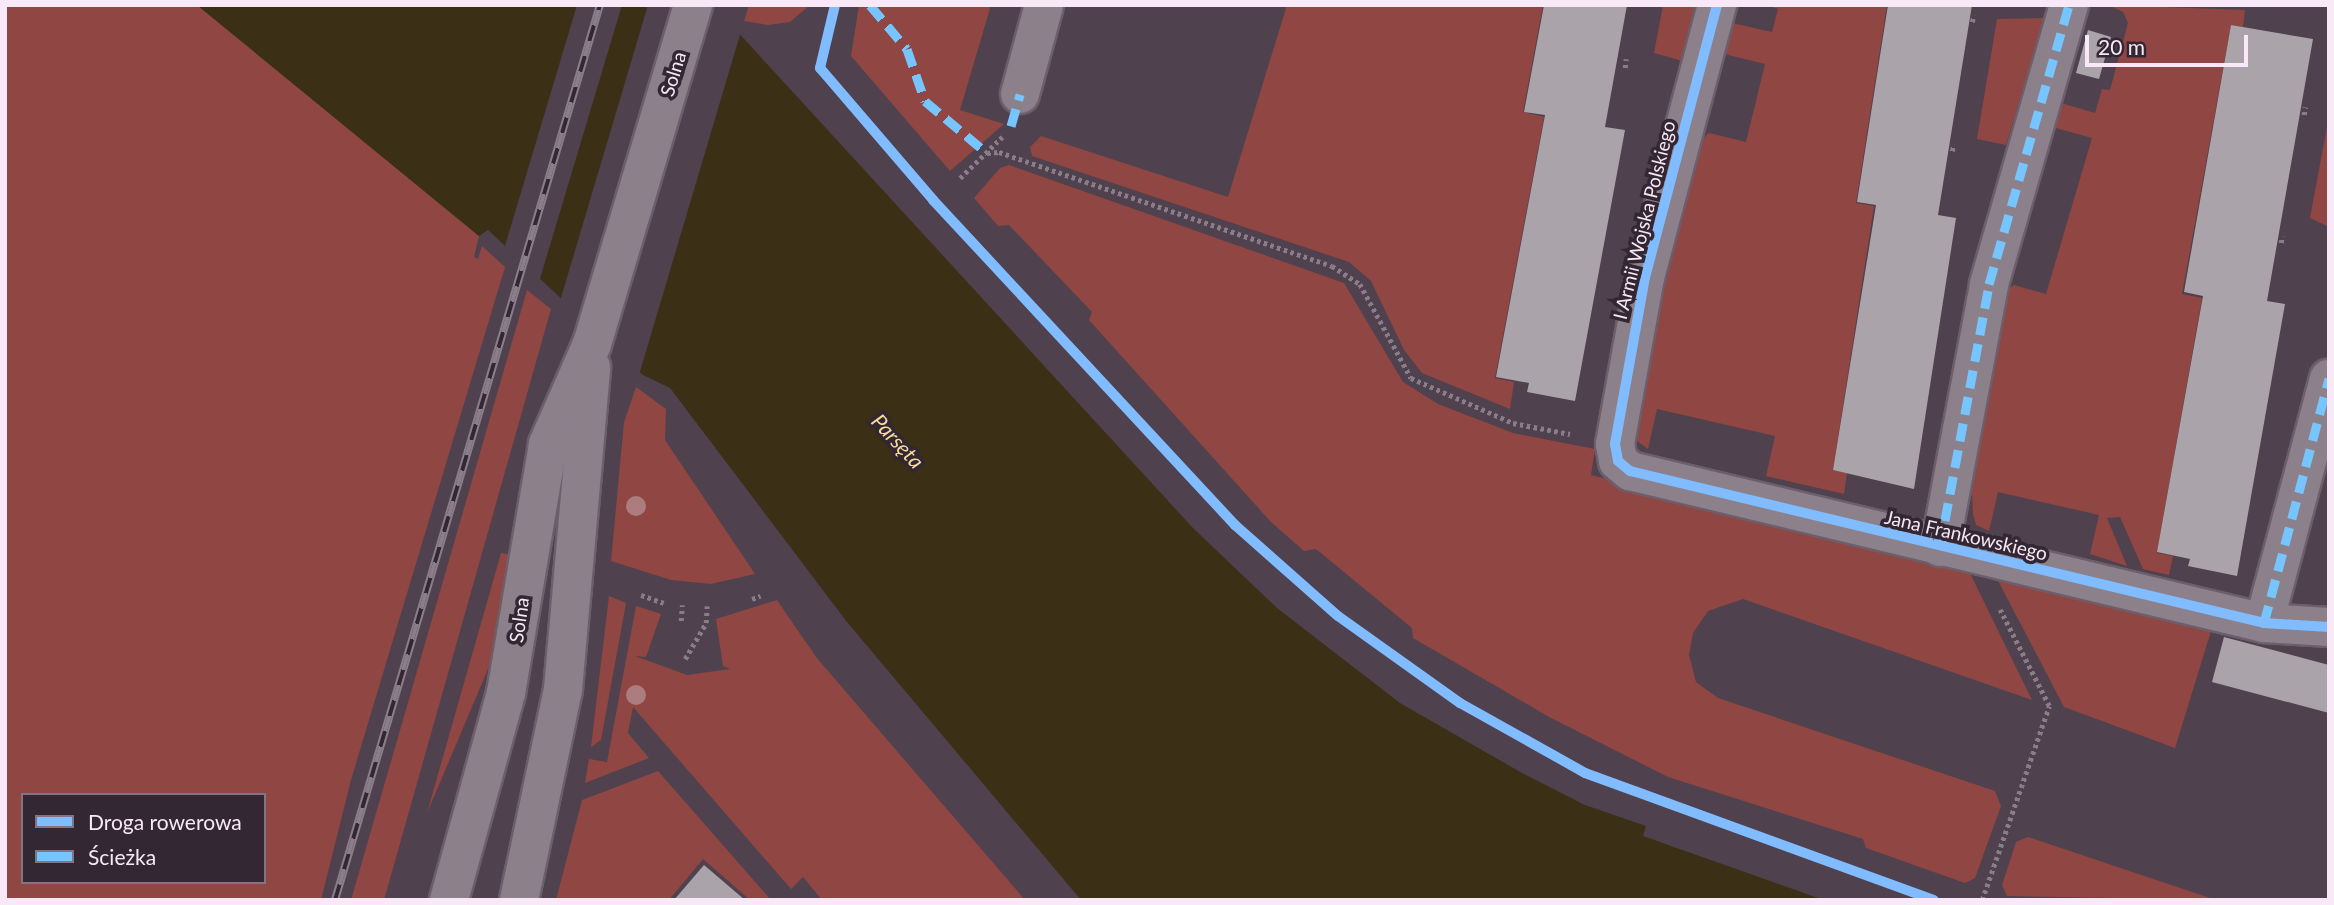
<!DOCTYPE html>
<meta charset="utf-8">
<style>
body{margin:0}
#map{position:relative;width:2334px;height:905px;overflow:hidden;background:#50414f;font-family:Lato,sans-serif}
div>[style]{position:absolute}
.green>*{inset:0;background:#904642}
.water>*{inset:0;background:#3b2f16}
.pier>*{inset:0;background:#50414f}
.building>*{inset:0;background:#aaa3a9}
.path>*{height:4.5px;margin-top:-2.25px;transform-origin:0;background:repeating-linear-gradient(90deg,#887d88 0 3.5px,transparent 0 7px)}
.roads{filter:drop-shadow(2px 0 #6c5f6b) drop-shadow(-2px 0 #6c5f6b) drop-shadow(0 2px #6c5f6b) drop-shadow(0 -2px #6c5f6b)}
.minor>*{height:38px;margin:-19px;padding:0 19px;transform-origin:19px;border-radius:19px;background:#8c808b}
.rail>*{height:8px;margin-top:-4px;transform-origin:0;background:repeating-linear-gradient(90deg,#332733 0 16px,#8a7e8a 0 32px);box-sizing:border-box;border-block:2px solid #8a7e8a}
.quiet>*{height:9px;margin-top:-4.5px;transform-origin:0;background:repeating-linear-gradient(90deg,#76c5fe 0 18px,transparent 0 27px)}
.cycleway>*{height:10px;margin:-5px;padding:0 5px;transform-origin:5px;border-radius:5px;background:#80bcff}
.trees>*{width:20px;height:20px;margin:-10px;border-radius:50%;background:#ac7c7e}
span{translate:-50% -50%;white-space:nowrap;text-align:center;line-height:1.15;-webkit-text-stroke:7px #332733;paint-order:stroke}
.street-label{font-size:19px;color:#f9e8f8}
.water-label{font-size:21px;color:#f8db9a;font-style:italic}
.frame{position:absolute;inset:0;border:7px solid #f9e8f8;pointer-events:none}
.legend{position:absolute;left:21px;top:793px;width:245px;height:91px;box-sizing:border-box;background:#332733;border:2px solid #827482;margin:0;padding:9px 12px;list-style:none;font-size:21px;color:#f9e8f8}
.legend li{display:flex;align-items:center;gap:14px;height:35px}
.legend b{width:35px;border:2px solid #827482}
.scale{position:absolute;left:2085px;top:35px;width:163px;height:32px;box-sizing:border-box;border:4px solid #f9e8f8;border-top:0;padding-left:9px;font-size:21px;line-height:24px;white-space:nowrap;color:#f9e8f8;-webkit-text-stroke:5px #332733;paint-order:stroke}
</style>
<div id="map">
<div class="green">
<div style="clip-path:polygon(evenodd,5px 5px,197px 5px,479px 236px,474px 257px,478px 259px,482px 246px,505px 267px,351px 780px,321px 900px,5px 900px,5px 5px,23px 795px,264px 795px,264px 882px,23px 882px,23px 795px)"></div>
<div style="clip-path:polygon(749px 5px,810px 5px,790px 22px,768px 25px,744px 21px)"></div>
<div style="clip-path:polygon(859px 5px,991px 5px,960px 110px,1004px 124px,950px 171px,851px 56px)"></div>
<div style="clip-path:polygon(1287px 5px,1543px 5px,1523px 112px,1544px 117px,1495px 378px,1514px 382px,1510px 409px,1422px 373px,1404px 350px,1371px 281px,1349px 262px,1032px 156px,1030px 147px,1041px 136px,1228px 197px)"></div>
<div style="clip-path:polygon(1663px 5px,1700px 5px,1686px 62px,1654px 53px)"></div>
<div style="clip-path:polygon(1767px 5px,1887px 5px,1856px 203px,1874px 206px,1833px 470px,1847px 473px,1844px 494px,1766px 476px,1775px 436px,1657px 409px,1648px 449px,1637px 441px,1664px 284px,1700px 141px,1709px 133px,1746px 142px,1765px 64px,1724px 54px,1727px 29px,1732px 23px,1772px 32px,1778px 9px)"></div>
<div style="clip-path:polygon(2108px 5px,2245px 10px,2243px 27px,2231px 25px,2182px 294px,2202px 298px,2157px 553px,2173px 556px,2169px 575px,2143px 569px,2120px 517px,2107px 518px,2127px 566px,2090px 554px,2099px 515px,1998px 492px,1989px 531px,1976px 525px,1973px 514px,1971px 473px,2003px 293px,2014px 285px,2046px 294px,2092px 138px,2052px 127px,2061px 103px,2095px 113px,2102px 89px,2110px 90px,2128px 23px,2123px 12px)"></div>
<div style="clip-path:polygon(2044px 18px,2006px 145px,1977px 139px,1997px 19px)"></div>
<div style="clip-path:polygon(2329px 116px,2329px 227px,2310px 218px)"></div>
<div style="clip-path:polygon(1009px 165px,1344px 283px,1403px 382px,1438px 404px,1513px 433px,1595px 449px,1591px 475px,1967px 567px,2032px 700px,1743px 599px,1708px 611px,1693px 633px,1689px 655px,1696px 682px,1718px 698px,1995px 791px,2001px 806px,1975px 878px,1965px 883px,1866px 848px,1863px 839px,1668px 777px,1551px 718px,1413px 638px,1412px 628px,1316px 549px,1304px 551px,1271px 522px,1089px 320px,1092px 312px,1009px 225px,998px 226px,974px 198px,1000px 168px)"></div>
<div style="clip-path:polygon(527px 290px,551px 309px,384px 900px,351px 900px)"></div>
<div style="clip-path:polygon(636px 387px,666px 409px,665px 440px,755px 574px,711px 584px,671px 580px,611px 561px,624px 422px)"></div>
<div style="clip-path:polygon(501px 553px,509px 554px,494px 655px,427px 813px)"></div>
<div style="clip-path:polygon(1994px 573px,2212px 628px,2175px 748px,2064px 707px)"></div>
<div style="clip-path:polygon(609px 596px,626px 603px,601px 740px,591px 747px)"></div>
<div style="clip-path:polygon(777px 600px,816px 657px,1025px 900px,822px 900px,803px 877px,791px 889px,633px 707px,628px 733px,649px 758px,585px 783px,589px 759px,607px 762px,636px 606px,661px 614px,646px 657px,635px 656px,687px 675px,730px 669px,723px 666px,716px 619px)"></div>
<div style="clip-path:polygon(658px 771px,771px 900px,750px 900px,703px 859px,669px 900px,556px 900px,582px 800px)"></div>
<div style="clip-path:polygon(2028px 837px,2216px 900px,2007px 896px,2002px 885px,2016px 842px)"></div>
</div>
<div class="water">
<div style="clip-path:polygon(197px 5px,713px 5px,1193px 528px,1277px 608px,1400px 703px,1522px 773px,1585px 805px,1646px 826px,1643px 836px,1824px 900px,1081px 900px,847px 622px,670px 388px,643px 375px,488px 230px,479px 236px)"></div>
</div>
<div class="pier">
<div style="clip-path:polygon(577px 5px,622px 5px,539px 282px,504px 249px)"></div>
<div style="clip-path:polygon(648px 5px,718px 5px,742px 28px,639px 375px,560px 301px)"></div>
</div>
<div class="building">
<div style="clip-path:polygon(1544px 5px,1627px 5px,1605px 127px,1625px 130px,1575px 401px,1527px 392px,1529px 383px,1496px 377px,1545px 115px,1524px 112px)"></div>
<div style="clip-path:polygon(1888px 5px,1972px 5px,1938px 215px,1956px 218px,1914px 489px,1833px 470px,1876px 205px,1857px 202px)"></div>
<div style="clip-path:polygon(2231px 25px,2313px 39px,2267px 301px,2285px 304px,2237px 576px,2188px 566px,2190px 559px,2157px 552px,2203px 296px,2184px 292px)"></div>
<div style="clip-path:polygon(2088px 30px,2111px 37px,2099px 79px,2076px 73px)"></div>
<div style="clip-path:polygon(2224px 637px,2329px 665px,2329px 713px,2212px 682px)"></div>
<div style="clip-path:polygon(704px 865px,745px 900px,674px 900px)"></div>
</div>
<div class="path">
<div style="left:1972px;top:22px;width:7px;rotate:-74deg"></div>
<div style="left:1625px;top:68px;width:9px;rotate:-84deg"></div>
<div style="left:2304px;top:115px;width:8px;rotate:-83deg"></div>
<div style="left:1952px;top:151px;width:7px;rotate:-74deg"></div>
<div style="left:987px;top:153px;width:12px;rotate:-5deg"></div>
<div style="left:999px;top:152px;width:352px;rotate:18.9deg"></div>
<div style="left:1332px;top:266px;width:33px;rotate:33deg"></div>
<div style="left:1360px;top:284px;width:107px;rotate:61.5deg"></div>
<div style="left:1411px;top:378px;width:111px;rotate:23.8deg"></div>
<div style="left:1513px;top:423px;width:58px;rotate:10.9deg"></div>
<div style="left:960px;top:178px;width:59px;rotate:-44.3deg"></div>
<div style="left:2281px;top:243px;width:7px;rotate:-82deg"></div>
<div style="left:641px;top:595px;width:24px;rotate:19deg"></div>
<div style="left:752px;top:599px;width:9px;rotate:-21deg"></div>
<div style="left:681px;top:621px;width:16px;rotate:-86deg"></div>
<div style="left:685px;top:659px;width:42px;rotate:-59.7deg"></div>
<div style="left:706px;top:623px;width:17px;rotate:-87deg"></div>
<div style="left:1982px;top:900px;width:205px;rotate:-70.9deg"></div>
<div style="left:2049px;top:706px;width:108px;rotate:-117deg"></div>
</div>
<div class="roads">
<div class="minor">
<div style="left:1717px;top:5px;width:281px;rotate:104.8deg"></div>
<div style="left:1645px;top:277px;width:170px;rotate:100.2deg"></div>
<div style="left:1615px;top:444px;width:17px;rotate:80deg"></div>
<div style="left:1618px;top:461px;width:16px;rotate:40deg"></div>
<div style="left:1630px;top:471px;width:652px;rotate:13.48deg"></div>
<div style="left:2264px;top:623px;width:65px;rotate:3.5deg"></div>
<div style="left:1020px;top:94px;width:92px;rotate:-74.9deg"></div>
<div style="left:1940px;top:547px;width:268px;rotate:-79.4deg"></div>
<div style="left:1989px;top:284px;width:290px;rotate:-74deg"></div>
<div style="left:2264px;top:623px;width:253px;rotate:-75.1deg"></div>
<div style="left:449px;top:900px;width:215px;rotate:-74.6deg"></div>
<div style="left:506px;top:693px;width:253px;rotate:-80.4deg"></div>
<div style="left:548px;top:444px;width:109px;rotate:-66.3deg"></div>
<div style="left:592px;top:344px;width:354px;rotate:-73.4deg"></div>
<div style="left:519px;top:900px;width:215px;rotate:-78.2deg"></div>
<div style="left:563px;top:690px;width:324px;rotate:-85deg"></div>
</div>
</div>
<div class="rail">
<div style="left:335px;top:900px;width:933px;rotate:-73.51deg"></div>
</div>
<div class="quiet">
<div style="left:870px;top:5px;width:57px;rotate:49.9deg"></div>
<div style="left:907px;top:49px;width:55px;rotate:70.9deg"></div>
<div style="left:925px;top:101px;width:81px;rotate:40deg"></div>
<div style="left:1011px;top:126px;width:33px;rotate:-74deg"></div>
<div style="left:1940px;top:547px;width:268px;rotate:-79.4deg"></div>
<div style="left:1989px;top:284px;width:290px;rotate:-74deg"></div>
<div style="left:2264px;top:623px;width:253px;rotate:-75.1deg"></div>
</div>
<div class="cycleway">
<div style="left:835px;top:5px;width:65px;rotate:103.4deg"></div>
<div style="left:820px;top:68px;width:174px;rotate:49.4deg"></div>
<div style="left:933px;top:200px;width:444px;rotate:47.1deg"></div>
<div style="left:1235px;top:525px;width:137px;rotate:41.5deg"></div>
<div style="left:1338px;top:616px;width:150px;rotate:35.5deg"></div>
<div style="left:1460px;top:703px;width:143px;rotate:29.2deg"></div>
<div style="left:1585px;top:773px;width:371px;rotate:20deg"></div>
<div style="left:1717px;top:5px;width:281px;rotate:104.8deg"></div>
<div style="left:1645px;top:277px;width:170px;rotate:100.2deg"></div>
<div style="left:1615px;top:444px;width:17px;rotate:80deg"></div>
<div style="left:1618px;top:461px;width:16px;rotate:40deg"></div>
<div style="left:1630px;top:471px;width:652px;rotate:13.48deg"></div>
<div style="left:2264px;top:623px;width:65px;rotate:3.5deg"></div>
</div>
<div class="trees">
<div style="left:636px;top:506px"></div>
<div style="left:636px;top:695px"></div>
</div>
<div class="street-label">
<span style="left:673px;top:74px;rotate:-73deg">Solna</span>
<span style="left:1644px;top:220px;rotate:-76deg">I Armii Wojska Polskiego</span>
<span style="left:1966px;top:535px;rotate:13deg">Jana Frankowskiego</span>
<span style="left:519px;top:620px;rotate:-82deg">Solna</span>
</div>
<div class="water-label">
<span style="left:898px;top:441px;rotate:47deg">Parsęta</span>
</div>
<div class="frame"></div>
<ul class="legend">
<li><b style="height:9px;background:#80bcff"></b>Droga rowerowa</li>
<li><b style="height:9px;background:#76c5fe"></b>Ścieżka</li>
</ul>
<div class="scale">20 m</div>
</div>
